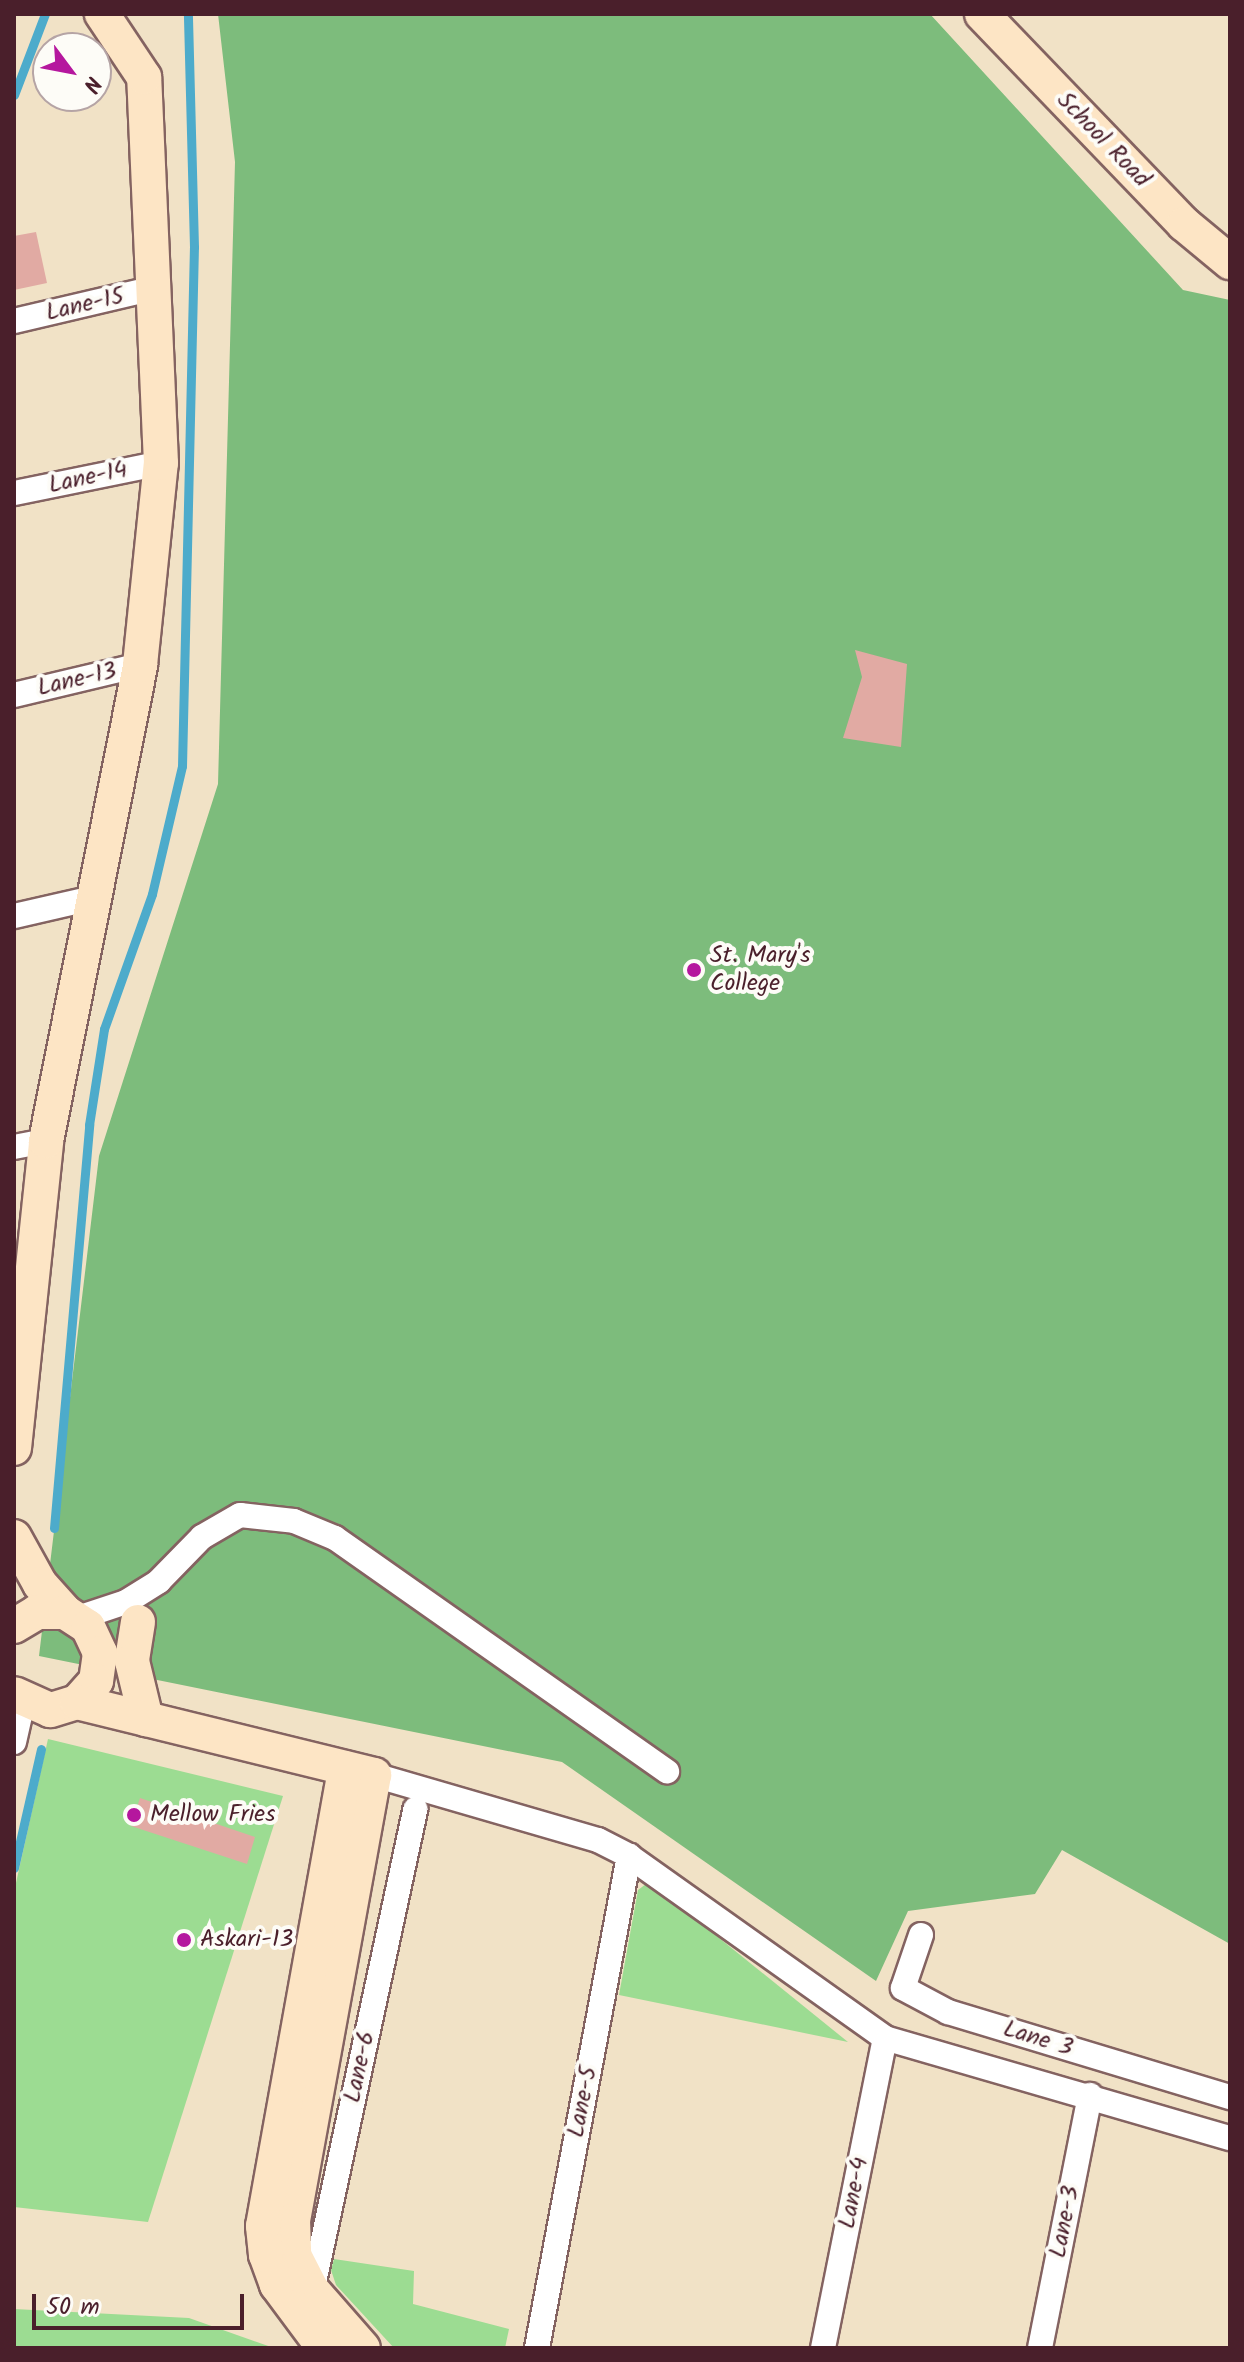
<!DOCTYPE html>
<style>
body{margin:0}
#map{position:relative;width:1244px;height:2362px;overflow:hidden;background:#f1e2c6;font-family:Kalam,sans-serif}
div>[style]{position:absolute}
.green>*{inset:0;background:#9cdc92}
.forest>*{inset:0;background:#7dbc7c}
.stream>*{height:9px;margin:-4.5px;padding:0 4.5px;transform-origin:4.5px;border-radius:4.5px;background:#4dabcb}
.building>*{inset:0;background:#e1aaa3}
.roads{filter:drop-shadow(2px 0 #846361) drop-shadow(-2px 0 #846361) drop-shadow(0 2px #846361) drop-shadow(0 -2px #846361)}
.street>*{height:24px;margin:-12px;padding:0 12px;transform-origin:12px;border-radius:12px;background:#fff}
.secondary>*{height:34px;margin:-17px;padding:0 17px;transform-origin:17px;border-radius:17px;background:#fde5c5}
.dots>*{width:22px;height:22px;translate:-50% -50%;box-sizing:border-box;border:4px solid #fdfcf7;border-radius:50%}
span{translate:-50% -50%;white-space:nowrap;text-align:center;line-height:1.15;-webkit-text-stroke:8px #fdfcf7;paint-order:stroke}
.street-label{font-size:24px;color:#4a1f2b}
.poi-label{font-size:24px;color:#4a1f2b}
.left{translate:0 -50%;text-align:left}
.frame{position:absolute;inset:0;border:16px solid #4a1f2b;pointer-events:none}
.north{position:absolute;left:32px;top:32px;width:80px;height:80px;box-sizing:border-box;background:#fdfcf7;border:2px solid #b5a4a5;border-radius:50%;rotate:122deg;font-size:22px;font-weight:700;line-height:32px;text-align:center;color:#4a1f2b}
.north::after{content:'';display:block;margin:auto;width:28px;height:36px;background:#b5179e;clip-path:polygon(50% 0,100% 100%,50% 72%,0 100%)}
.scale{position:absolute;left:32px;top:2294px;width:212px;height:36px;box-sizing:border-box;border:4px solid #4a1f2b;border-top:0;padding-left:10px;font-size:24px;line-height:28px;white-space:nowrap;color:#4a1f2b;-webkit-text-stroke:6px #fdfcf7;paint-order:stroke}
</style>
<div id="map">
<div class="green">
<div style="clip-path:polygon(48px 1739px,283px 1796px,148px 2222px,14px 2207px,14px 1892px)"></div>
<div style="clip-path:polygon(646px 1884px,656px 1887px,848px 2042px,619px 1995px,638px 1890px)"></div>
<div style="clip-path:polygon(334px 2259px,414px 2271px,413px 2304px,509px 2329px,505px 2348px,394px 2348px,336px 2285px,331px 2270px)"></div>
<div style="clip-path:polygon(14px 2309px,189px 2318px,274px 2348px,14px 2348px)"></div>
</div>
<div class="forest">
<div style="clip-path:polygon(218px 14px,930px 14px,1183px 290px,1230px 300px,1230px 1944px,1062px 1850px,1035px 1894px,908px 1911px,876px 1981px,562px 1762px,39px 1656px,99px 1156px,218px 784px,235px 162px)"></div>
</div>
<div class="stream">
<div style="left:14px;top:95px;width:87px;rotate:-69.1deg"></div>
<div style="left:54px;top:1528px;width:405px;rotate:-85deg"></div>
<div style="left:89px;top:1125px;width:97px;rotate:-81.1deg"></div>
<div style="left:104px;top:1029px;width:143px;rotate:-70.4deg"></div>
<div style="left:152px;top:894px;width:131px;rotate:-76.8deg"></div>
<div style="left:182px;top:766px;width:519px;rotate:-88.68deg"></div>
<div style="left:194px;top:247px;width:233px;rotate:-91.5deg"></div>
<div style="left:14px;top:1868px;width:122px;rotate:-77.2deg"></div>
</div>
<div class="building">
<div style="clip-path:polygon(36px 232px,47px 283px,14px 290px,14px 236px)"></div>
<div style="clip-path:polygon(855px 650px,907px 664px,901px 747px,843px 738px,862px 677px)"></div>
<div style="clip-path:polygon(140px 1798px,255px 1837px,247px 1864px,131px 1826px)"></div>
</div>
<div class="roads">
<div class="street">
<div style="left:14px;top:321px;width:145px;rotate:-13.2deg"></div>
<div style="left:14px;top:493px;width:150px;rotate:-11.5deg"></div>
<div style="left:14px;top:695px;width:130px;rotate:-13.4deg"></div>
<div style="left:14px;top:916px;width:85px;rotate:-12.9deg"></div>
<div style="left:14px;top:1147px;width:33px;rotate:-11deg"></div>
<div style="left:78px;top:1618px;width:51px;rotate:-18.4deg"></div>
<div style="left:126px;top:1602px;width:39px;rotate:-32deg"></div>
<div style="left:159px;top:1581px;width:62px;rotate:-45.7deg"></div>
<div style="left:202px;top:1537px;width:44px;rotate:-30.1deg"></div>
<div style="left:240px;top:1515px;width:54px;rotate:6.3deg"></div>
<div style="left:294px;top:1521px;width:44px;rotate:22.5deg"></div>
<div style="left:335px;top:1538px;width:406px;rotate:35.1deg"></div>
<div style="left:14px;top:1742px;width:41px;rotate:-77.3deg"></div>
<div style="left:374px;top:1775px;width:233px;rotate:16.2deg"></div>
<div style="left:598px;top:1840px;width:35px;rotate:27deg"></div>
<div style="left:629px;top:1856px;width:314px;rotate:35.4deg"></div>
<div style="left:885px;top:2038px;width:359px;rotate:16.2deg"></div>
<div style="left:921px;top:1935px;width:56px;rotate:108.8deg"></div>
<div style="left:903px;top:1988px;width:51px;rotate:28.1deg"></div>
<div style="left:948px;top:2012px;width:295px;rotate:16.8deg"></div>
<div style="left:311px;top:2296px;width:498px;rotate:-77.9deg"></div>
<div style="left:537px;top:2348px;width:501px;rotate:-79.41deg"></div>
<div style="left:823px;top:2348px;width:316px;rotate:-78.7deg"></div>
<div style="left:1040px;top:2348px;width:258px;rotate:-78.8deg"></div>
</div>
<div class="secondary">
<div style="left:982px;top:14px;width:291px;rotate:46.1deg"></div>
<div style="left:1184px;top:224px;width:60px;rotate:39.6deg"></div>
<div style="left:14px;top:1448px;width:309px;rotate:-84deg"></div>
<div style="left:46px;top:1141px;width:485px;rotate:-78.8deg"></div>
<div style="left:140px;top:665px;width:203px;rotate:-84.1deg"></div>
<div style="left:161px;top:463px;width:386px;rotate:-92.5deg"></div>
<div style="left:144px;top:77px;width:76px;rotate:-123.7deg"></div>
<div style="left:14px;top:1537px;width:54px;rotate:61deg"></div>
<div style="left:40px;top:1584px;width:38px;rotate:48deg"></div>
<div style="left:138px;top:1622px;width:39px;rotate:99deg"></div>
<div style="left:132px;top:1661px;width:60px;rotate:76.4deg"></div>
<div style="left:14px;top:1626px;width:27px;rotate:-31deg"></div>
<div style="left:37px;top:1612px;width:28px"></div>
<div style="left:65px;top:1612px;width:27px;rotate:33deg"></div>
<div style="left:88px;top:1627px;width:29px;rotate:65deg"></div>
<div style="left:100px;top:1653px;width:28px;rotate:98deg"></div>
<div style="left:96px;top:1681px;width:28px;rotate:132deg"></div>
<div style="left:77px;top:1702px;width:28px;rotate:163deg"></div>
<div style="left:50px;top:1710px;width:39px;rotate:-156deg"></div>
<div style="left:77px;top:1702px;width:306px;rotate:13.8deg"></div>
<div style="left:374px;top:1775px;width:452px;rotate:100.3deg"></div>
<div style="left:293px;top:2220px;width:35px;rotate:88deg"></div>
<div style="left:294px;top:2255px;width:39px;rotate:63deg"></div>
<div style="left:312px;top:2290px;width:77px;rotate:48.7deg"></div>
<div style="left:324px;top:2348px;width:79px;rotate:-126.7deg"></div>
<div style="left:277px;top:2285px;width:32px;rotate:-110deg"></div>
<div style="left:266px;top:2255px;width:29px;rotate:-96deg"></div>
<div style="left:263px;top:2226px;width:465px;rotate:-79.8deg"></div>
</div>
</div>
<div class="dots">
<div style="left:694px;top:970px;background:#b5179e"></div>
<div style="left:134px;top:1815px;background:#b5179e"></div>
<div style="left:184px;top:1940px;background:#b5179e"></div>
</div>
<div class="street-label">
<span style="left:1103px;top:140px;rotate:46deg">School Road</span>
<span style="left:85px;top:305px;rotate:-13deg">Lane-15</span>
<span style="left:88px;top:478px;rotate:-12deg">Lane-14</span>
<span style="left:77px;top:680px;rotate:-13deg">Lane-13</span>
<span style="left:1038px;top:2039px;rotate:17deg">Lane 3</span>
<span style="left:360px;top:2067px;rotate:-78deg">Lane-6</span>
<span style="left:583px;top:2102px;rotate:-79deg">Lane-5</span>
<span style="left:854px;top:2193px;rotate:-79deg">Lane-4</span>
<span style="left:1065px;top:2222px;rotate:-79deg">Lane-3</span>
</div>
<div class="poi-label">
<span class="left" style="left:710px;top:970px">St. Mary's<br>College</span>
<span class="left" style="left:150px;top:1815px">Mellow Fries</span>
<span class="left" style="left:200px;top:1940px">Askari-13</span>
</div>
<div class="frame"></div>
<div class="north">N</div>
<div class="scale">50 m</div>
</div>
